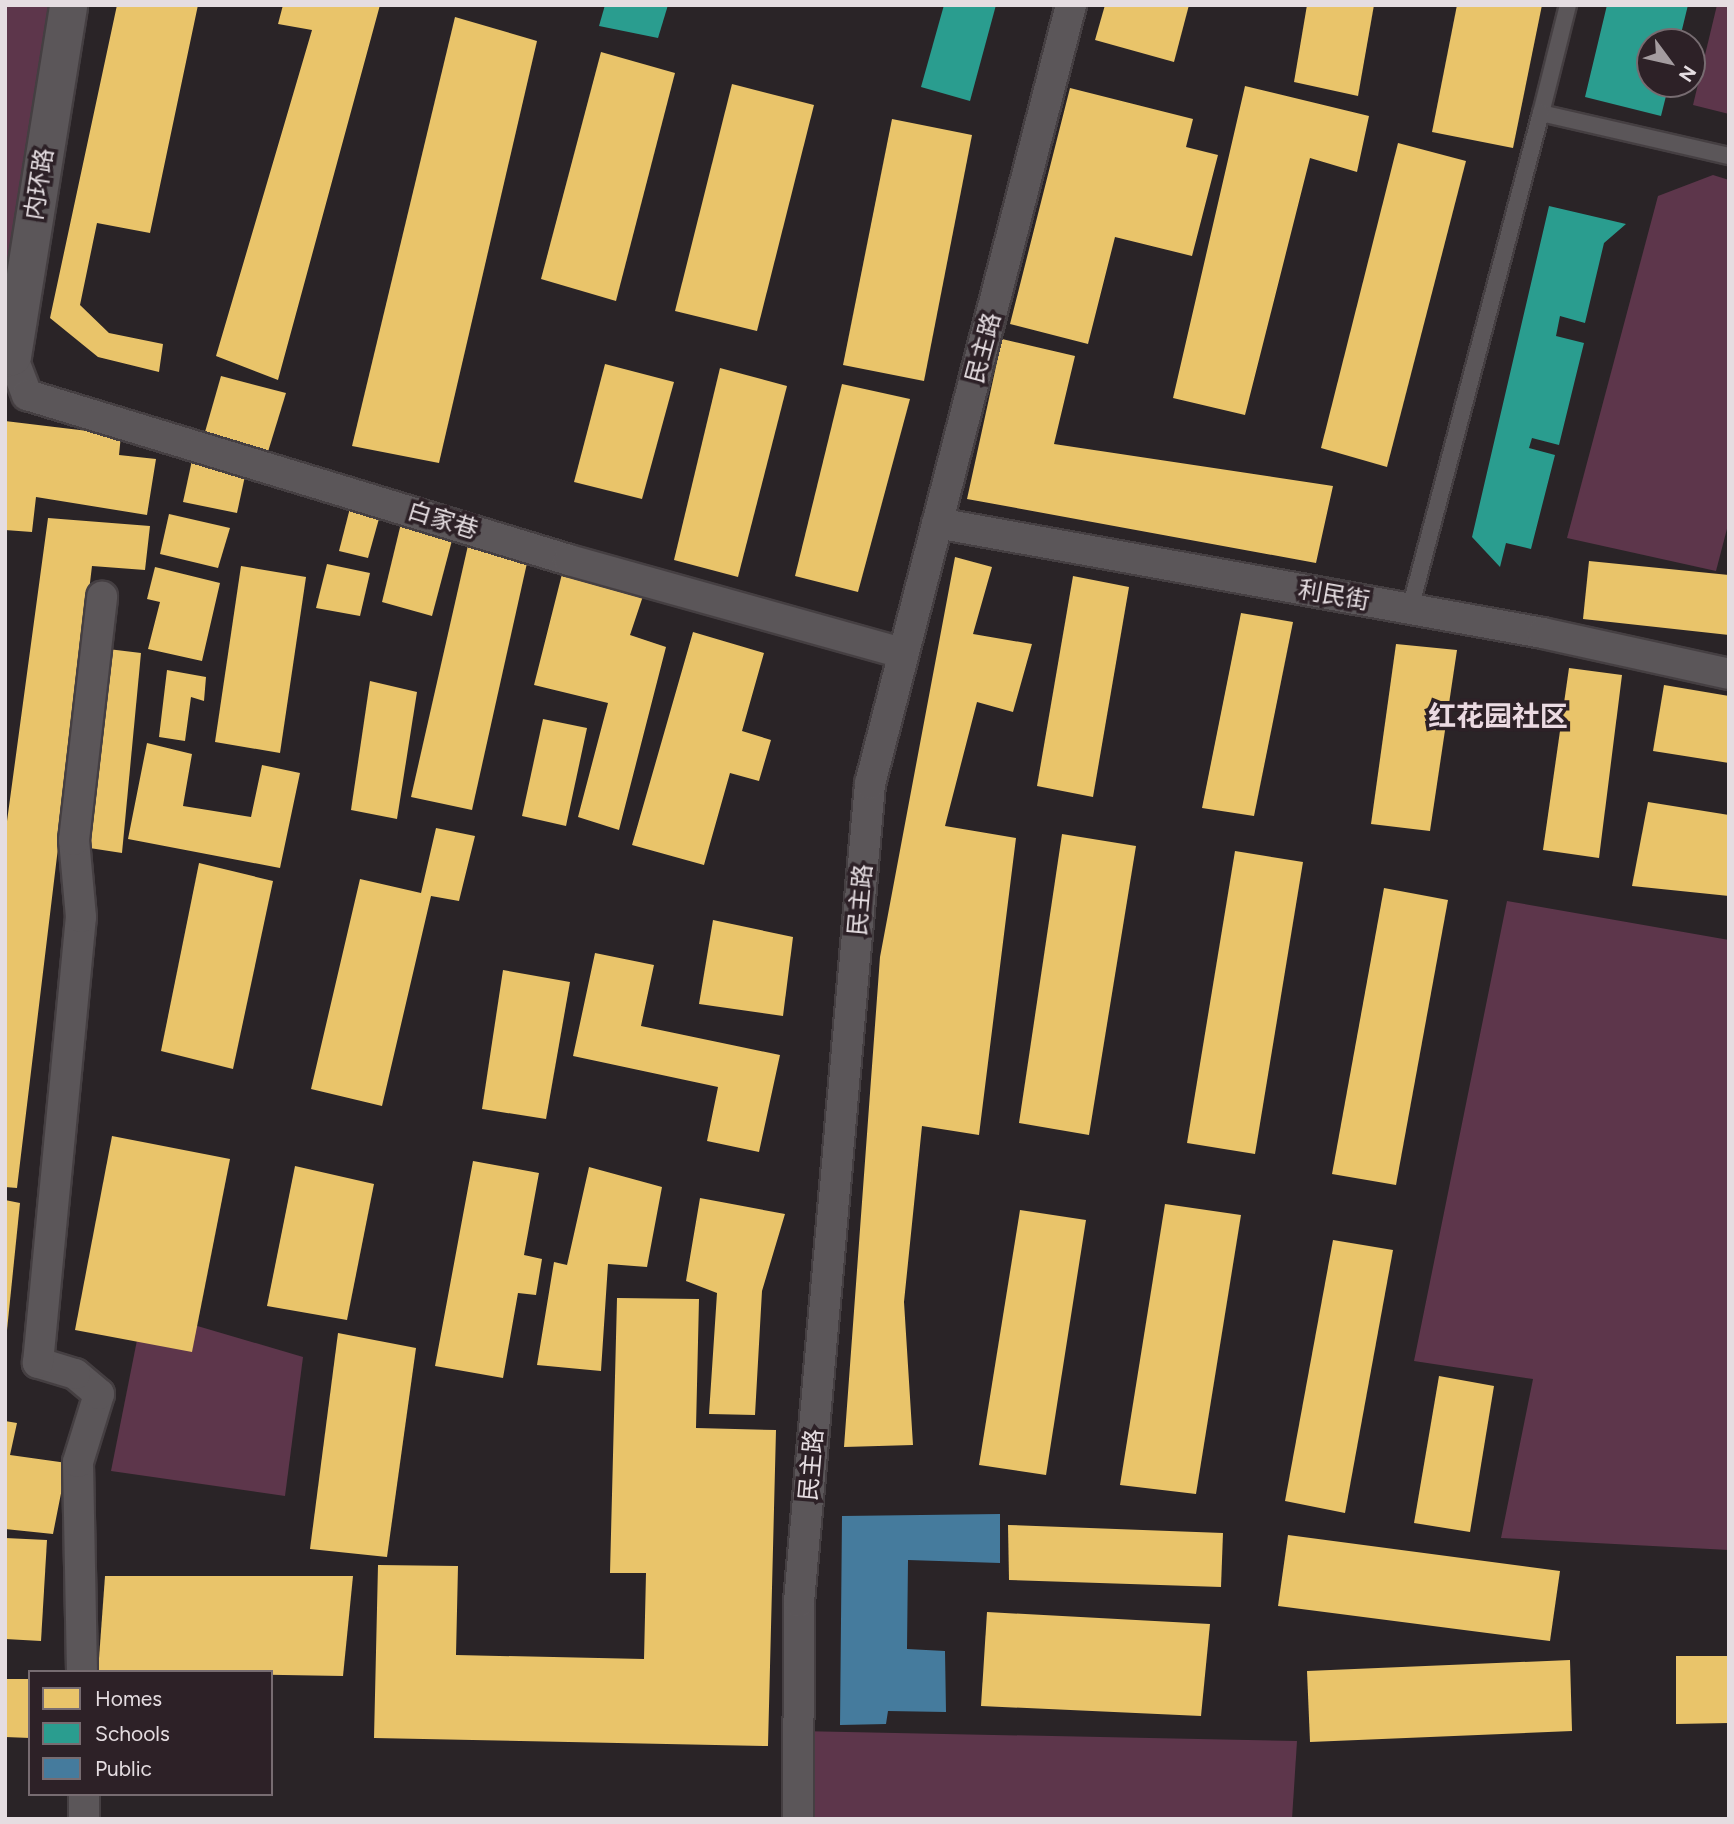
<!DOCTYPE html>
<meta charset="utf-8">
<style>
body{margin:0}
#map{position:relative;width:1734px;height:1824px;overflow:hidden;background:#2a2427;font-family:Figtree,"Noto Sans SC",sans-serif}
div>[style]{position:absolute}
.green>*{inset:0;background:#5d364b}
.homes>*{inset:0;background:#e9c46a}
.schools>*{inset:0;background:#2a9d8f}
.public>*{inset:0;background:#457b9d}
.roads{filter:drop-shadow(2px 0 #453f42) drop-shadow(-2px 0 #453f42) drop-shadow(0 2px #453f42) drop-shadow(0 -2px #453f42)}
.service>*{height:16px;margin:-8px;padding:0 8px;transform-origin:8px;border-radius:8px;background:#5b5659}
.minor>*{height:30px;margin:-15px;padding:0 15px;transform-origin:15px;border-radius:15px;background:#5b5659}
.tertiary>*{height:37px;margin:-18.5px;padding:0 18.5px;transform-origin:18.5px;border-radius:18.5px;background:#5b5659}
span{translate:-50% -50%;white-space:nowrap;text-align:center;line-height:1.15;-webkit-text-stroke:7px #2d2127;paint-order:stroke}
.street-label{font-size:24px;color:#e5dde1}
.quarter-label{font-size:28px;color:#ebdae2;font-weight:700}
.frame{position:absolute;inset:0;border:7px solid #e5dde1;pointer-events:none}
.legend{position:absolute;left:28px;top:1670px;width:245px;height:126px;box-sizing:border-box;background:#2d2127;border:2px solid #776c71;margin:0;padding:9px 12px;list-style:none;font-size:21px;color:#e5dde1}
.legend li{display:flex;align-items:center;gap:14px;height:35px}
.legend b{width:35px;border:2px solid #776c71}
.north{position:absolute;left:1636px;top:28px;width:70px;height:70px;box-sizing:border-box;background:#2d2127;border:2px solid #776c71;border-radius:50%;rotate:123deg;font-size:19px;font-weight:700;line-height:28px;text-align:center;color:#e5dde1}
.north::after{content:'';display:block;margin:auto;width:24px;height:32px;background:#a49ca0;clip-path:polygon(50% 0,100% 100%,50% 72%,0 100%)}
</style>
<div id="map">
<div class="green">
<div style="clip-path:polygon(5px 5px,89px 5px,12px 356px,5px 358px)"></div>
<div style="clip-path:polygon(1717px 5px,1729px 5px,1729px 114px,1693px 105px)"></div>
<div style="clip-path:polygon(1713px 175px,1729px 180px,1729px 521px,1716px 571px,1567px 538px,1658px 196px)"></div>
<div style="clip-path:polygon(1507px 901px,1729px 940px,1729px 1550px,1501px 1538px,1533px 1379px,1414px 1361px)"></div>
<div style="clip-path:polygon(143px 1310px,303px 1357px,285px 1496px,111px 1471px)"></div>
<div style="clip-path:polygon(798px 1731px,1297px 1741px,1292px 1819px,798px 1819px)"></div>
</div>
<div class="homes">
<div style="clip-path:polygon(117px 5px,198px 5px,150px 233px,97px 223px,80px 305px,109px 333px,163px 344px,159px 372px,98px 357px,50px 318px)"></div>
<div style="clip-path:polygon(283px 5px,380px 5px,278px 380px,216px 356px,312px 30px,278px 24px)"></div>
<div style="clip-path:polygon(1105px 5px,1189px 5px,1174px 62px,1095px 40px)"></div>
<div style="clip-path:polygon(1307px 5px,1374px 5px,1358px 96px,1294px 82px)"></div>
<div style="clip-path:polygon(1457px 5px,1542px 5px,1513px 148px,1432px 132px)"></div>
<div style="clip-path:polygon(455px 17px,537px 41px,439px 463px,352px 446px)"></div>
<div style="clip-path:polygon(601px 52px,675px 73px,616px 301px,541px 279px)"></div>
<div style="clip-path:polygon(732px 84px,814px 105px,757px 331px,675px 311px)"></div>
<div style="clip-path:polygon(1245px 86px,1369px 116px,1357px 172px,1310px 158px,1245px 415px,1173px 398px)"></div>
<div style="clip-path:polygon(1070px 88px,1193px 119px,1186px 147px,1218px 155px,1192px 256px,1115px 237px,1088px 344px,1010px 324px)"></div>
<div style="clip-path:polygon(892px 119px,972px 135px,924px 381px,843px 365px)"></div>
<div style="clip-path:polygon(1398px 143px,1466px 161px,1387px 467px,1321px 448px)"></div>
<div style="clip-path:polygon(1002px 339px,1075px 356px,1054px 444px,1333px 486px,1316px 563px,967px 499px)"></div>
<div style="clip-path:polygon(605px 364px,674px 382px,642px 499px,574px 482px)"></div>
<div style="clip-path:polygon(720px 368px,787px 386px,738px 577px,674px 560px)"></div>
<div style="clip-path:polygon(221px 376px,286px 393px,267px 455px,203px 439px)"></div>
<div style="clip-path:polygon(842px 384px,910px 399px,858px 592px,795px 576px)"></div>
<div style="clip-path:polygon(5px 421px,121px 435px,119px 455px,156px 459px,147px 515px,36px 497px,32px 532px,5px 530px)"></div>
<div style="clip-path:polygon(194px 451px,248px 462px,237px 513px,183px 502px)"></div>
<div style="clip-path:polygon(350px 508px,380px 515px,368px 558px,339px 551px)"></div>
<div style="clip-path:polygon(169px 514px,230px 528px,218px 568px,160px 554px)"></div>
<div style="clip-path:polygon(403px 515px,455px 529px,432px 616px,382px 602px)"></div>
<div style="clip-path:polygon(48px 518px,150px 526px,145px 570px,92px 566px,17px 1188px,5px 1187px,5px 836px)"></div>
<div style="clip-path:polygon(469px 541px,529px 554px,472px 810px,411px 797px)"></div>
<div style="clip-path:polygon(955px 557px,992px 567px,973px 634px,1032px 644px,1013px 712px,977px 702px,945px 826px,1016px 838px,979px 1135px,922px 1126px,904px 1302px,913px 1445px,844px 1447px,880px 957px)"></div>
<div style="clip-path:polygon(1589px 561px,1729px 575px,1729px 635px,1583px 619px)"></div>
<div style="clip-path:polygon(327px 564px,370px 573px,360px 616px,316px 608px)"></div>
<div style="clip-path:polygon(241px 566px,306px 577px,280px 753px,215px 742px)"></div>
<div style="clip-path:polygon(155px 567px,220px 583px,202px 661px,148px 649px,160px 602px,147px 599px)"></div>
<div style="clip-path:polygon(563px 570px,644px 593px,630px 635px,666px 647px,619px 830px,578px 817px,608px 703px,534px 685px)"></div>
<div style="clip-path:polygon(1073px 576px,1129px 587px,1093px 797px,1037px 786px)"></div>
<div style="clip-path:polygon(1241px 613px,1293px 622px,1254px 816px,1202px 808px)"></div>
<div style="clip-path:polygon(693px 632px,764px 653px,742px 731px,771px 740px,759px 781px,730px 773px,704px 865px,632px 845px)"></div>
<div style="clip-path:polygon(1396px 644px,1457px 650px,1430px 831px,1371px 824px)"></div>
<div style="clip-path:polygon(108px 649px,141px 653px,122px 853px,83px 847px)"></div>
<div style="clip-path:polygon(1569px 668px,1622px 675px,1599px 858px,1543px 850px)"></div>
<div style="clip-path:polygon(167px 670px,206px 677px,204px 701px,191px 697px,185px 741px,159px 737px)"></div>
<div style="clip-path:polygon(370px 681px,417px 692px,397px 819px,351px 810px)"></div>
<div style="clip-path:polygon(1664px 685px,1729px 696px,1729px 763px,1653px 751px)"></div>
<div style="clip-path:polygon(543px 719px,587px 728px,566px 826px,522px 816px)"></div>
<div style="clip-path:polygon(147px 743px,192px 754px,183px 806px,251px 817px,262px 765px,300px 773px,280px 868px,128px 839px)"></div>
<div style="clip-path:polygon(1648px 802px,1729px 815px,1729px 896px,1632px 886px)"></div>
<div style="clip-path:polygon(436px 828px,475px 836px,459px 901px,431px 896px,382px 1106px,311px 1089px,360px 879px,421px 893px)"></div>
<div style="clip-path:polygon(1062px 834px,1136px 846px,1089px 1135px,1019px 1123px)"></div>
<div style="clip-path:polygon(1235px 851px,1303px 862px,1255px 1154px,1187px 1143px)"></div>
<div style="clip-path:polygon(199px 863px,273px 881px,233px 1069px,161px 1051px)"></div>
<div style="clip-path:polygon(1384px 888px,1448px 900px,1396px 1185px,1332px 1174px)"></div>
<div style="clip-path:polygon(713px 920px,793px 937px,783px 1016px,699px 1004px)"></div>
<div style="clip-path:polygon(595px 953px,654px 965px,641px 1026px,780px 1055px,759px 1152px,707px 1141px,718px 1087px,573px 1056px)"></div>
<div style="clip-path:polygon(503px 970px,570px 982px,546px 1119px,482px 1109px)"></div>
<div style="clip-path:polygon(112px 1136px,230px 1159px,192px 1352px,75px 1330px)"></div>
<div style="clip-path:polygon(473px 1161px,539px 1173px,524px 1255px,542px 1259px,536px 1295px,518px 1293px,503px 1378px,435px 1366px)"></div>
<div style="clip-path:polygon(295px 1166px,374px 1184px,347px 1320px,267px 1306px)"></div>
<div style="clip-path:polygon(589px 1167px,662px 1187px,647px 1267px,608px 1264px,601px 1371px,537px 1365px,554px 1262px,567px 1265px)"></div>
<div style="clip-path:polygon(700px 1198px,785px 1214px,762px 1291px,755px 1415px,709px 1414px,717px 1293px,686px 1281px)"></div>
<div style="clip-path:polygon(5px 1200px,20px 1203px,7px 1330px,5px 1330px)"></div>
<div style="clip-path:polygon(1165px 1204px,1241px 1215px,1196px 1494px,1120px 1485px)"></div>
<div style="clip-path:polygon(1020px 1210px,1086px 1220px,1046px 1475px,979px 1465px)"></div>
<div style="clip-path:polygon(1333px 1240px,1393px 1250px,1345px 1513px,1285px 1501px)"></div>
<div style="clip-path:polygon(617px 1298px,699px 1299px,696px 1428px,776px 1430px,768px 1746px,374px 1738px,378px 1565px,458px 1566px,456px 1655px,644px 1659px,646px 1573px,610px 1573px)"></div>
<div style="clip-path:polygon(338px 1333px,416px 1348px,387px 1557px,310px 1549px)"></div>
<div style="clip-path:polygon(1439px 1376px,1494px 1386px,1470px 1532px,1414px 1523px)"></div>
<div style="clip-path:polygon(5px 1421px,17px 1423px,10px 1455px,67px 1463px,53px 1534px,5px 1529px)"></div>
<div style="clip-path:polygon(1008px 1525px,1223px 1533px,1221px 1587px,1009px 1580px)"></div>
<div style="clip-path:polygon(1288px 1535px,1560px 1571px,1550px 1641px,1278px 1606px)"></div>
<div style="clip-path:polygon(5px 1538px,47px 1540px,41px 1641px,5px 1639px)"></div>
<div style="clip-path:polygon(105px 1576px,353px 1576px,343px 1676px,98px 1672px)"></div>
<div style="clip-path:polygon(987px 1612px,1210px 1624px,1201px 1716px,981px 1706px)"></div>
<div style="clip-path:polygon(1676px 1656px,1729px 1656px,1729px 1723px,1676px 1724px)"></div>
<div style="clip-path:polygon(1570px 1660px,1572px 1731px,1310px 1742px,1307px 1671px)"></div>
<div style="clip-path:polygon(5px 1679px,30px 1679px,30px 1738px,5px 1737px)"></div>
</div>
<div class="schools">
<div style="clip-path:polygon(605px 5px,668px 5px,658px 38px,599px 26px)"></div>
<div style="clip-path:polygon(944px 5px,996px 5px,970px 101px,921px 87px)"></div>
<div style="clip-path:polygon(1607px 5px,1688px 5px,1679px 42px,1650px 42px,1650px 84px,1669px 84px,1661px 116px,1585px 97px)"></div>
<div style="clip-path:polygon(1549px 206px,1626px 224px,1604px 243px,1585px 323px,1560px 316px,1556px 336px,1584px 343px,1559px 445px,1532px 438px,1529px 448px,1555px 455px,1531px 549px,1506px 543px,1500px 567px,1472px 537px)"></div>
</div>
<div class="public">
<div style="clip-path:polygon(1000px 1514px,1000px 1563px,908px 1560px,907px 1649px,945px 1651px,946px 1712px,888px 1711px,886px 1724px,840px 1725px,842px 1516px)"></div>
</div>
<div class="roads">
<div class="service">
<div style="left:1568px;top:5px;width:111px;rotate:104deg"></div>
<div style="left:1541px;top:113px;width:193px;rotate:12.9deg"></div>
<div style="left:1410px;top:609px;width:513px;rotate:-75.21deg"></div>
</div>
<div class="minor">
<div style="left:12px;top:356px;width:42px;rotate:69deg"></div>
<div style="left:27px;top:395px;width:567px;rotate:16.93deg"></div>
<div style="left:569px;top:560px;width:347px;rotate:15.6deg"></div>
<div style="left:937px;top:523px;width:616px;rotate:10.29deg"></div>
<div style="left:1543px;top:633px;width:190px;rotate:12.4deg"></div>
<div style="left:82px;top:1672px;width:210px;rotate:-91.1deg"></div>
<div style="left:78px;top:1462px;width:71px;rotate:-72.8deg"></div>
<div style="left:99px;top:1394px;width:31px;rotate:-140deg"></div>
<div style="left:75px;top:1374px;width:39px;rotate:-163deg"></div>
<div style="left:38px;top:1363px;width:448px;rotate:-84.5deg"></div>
<div style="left:81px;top:917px;width:77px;rotate:-95.2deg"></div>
<div style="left:74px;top:840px;width:245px;rotate:-83.4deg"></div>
<div style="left:84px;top:1794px;width:25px;rotate:90deg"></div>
<div style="left:798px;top:1819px;width:217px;rotate:-89.7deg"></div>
<div style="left:799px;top:1602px;width:821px;rotate:-85.04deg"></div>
<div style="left:870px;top:784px;width:805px;rotate:-75.53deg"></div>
</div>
<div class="tertiary">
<div style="left:5px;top:358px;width:7px;rotate:-16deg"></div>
<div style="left:12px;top:356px;width:355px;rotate:-80.9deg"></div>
</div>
</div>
<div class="street-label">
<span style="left:39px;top:184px;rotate:-81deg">内环路</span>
<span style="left:983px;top:348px;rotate:-75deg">民主路</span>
<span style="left:443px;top:520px;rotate:17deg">白家巷</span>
<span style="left:1334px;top:595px;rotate:10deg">利民街</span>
<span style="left:860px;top:900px;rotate:-85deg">民主路</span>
<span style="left:811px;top:1465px;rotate:-85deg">民主路</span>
</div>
<div class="quarter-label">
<span style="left:1498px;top:716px">红花园社区</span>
</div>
<div class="frame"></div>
<ul class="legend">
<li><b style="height:19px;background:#e9c46a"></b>Homes</li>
<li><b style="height:19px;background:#2a9d8f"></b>Schools</li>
<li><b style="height:19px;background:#457b9d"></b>Public</li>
</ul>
<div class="north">N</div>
</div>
